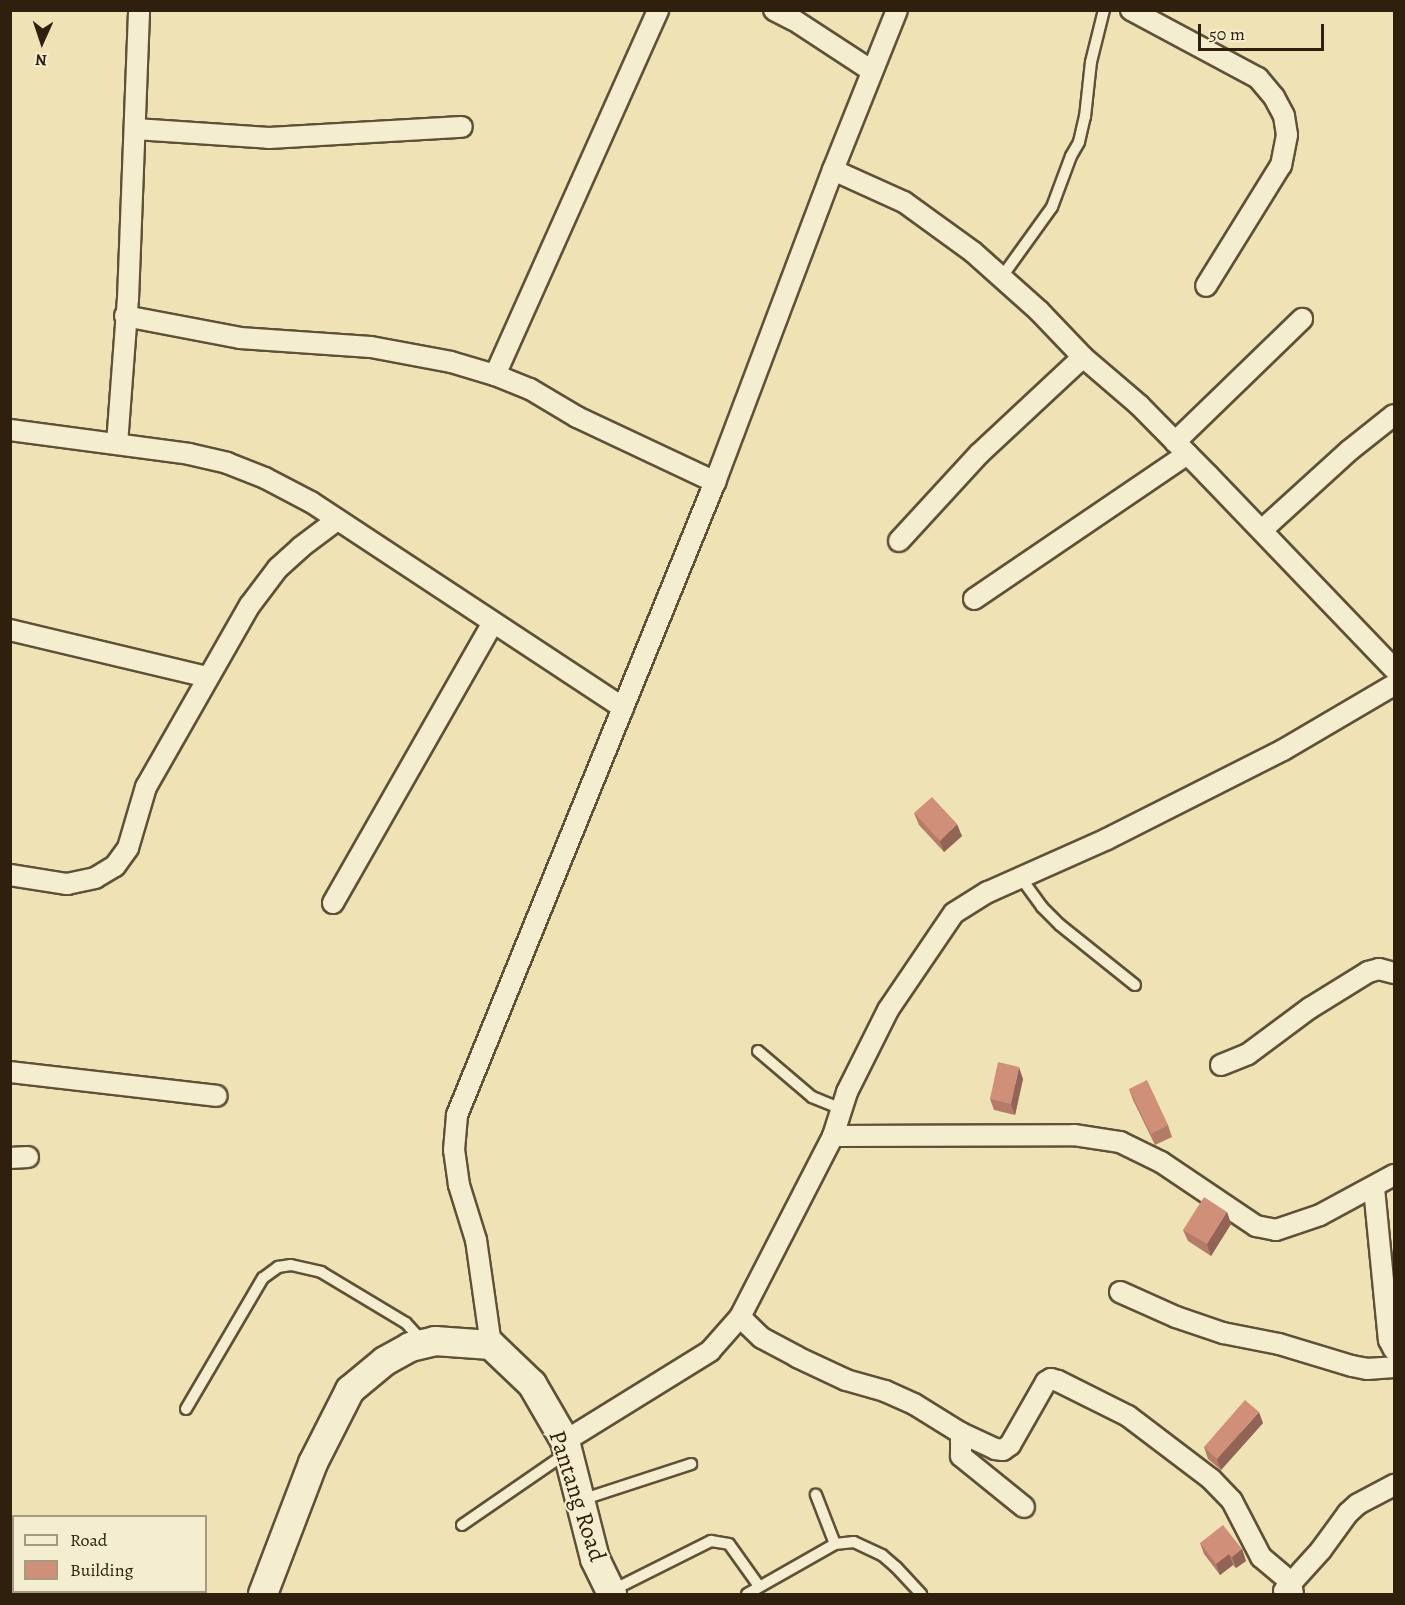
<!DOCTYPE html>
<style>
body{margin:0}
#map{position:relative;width:1405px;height:1605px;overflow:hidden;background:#efe3b5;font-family:Alegreya,serif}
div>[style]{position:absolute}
.roads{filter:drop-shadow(2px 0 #5f5138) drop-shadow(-2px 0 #5f5138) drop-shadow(0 2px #5f5138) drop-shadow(0 -2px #5f5138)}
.lane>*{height:10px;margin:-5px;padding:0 5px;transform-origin:5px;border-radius:5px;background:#f5edcf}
.street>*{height:20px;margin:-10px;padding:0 10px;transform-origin:10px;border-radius:10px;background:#f5edcf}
.secondary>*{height:28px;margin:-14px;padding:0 14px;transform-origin:14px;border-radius:14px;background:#f5edcf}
.wall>*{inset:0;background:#b37b68}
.shaded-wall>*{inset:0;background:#926455}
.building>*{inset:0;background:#d08f79}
span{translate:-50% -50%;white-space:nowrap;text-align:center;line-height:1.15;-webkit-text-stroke:4.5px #f5edcf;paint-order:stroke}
.street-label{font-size:24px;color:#2f200e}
.frame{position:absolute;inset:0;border:12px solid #2f200e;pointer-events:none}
.legend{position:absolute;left:12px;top:1515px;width:195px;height:78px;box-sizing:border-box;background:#f5edcf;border:2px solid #a69b82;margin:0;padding:8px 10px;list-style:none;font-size:18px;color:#2f200e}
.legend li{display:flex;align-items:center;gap:12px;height:30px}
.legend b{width:30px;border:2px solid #a69b82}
.north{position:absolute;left:12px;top:12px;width:60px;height:60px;-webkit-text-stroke:4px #f5edcf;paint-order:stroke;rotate:183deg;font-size:16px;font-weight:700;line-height:24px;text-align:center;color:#2f200e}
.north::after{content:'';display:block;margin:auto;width:21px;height:27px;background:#2f200e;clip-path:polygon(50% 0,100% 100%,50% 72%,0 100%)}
.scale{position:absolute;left:1198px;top:24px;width:126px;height:27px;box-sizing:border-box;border:3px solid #2f200e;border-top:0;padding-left:8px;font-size:18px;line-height:21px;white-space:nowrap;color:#2f200e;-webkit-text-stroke:4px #f5edcf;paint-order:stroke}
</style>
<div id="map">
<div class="roads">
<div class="lane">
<div style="left:1001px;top:278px;width:87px;rotate:-54.3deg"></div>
<div style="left:1052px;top:207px;width:54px;rotate:-69.6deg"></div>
<div style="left:1071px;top:156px;width:16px;rotate:-60deg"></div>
<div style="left:1079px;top:142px;width:26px;rotate:-77deg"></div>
<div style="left:1085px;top:117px;width:55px;rotate:-83.8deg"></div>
<div style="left:1091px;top:62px;width:54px;rotate:-76deg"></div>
<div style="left:1021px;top:878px;width:36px;rotate:54deg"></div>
<div style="left:1042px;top:907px;width:25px;rotate:45deg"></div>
<div style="left:1060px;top:925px;width:96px;rotate:38.7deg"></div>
<div style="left:758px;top:1051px;width:71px;rotate:40.4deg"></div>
<div style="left:812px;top:1097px;width:31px;rotate:22deg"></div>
<div style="left:186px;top:1409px;width:152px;rotate:-59.6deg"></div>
<div style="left:263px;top:1278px;width:19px;rotate:-36deg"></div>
<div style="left:278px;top:1267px;width:13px;rotate:-9deg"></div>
<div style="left:291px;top:1265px;width:31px;rotate:13deg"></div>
<div style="left:321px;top:1272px;width:99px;rotate:31deg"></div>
<div style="left:406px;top:1323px;width:24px;rotate:48deg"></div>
<div style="left:581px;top:1500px;width:116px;rotate:-18.1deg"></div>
<div style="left:462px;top:1525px;width:125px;rotate:-34.6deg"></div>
<div style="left:835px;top:1544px;width:19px;rotate:-6deg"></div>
<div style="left:854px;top:1542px;width:31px;rotate:25deg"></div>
<div style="left:882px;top:1555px;width:18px;rotate:41deg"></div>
<div style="left:896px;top:1567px;width:37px;rotate:47deg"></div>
<div style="left:613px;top:1590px;width:110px;rotate:-26.6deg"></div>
<div style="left:711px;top:1541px;width:18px;rotate:9deg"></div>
<div style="left:729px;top:1544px;width:52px;rotate:54.5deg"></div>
<div style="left:747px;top:1594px;width:101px;rotate:-29.6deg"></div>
<div style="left:835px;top:1544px;width:53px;rotate:-111.2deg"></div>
</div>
<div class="street">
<div style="left:774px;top:10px;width:22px;rotate:27deg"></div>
<div style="left:794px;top:20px;width:93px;rotate:33.2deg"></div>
<div style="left:1131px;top:10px;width:144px;rotate:28.2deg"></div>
<div style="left:1258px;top:78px;width:25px;rotate:50deg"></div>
<div style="left:1274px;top:97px;width:21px;rotate:62deg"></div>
<div style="left:1284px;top:116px;width:19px;rotate:81deg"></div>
<div style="left:1287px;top:135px;width:31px;rotate:101deg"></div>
<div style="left:1281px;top:165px;width:142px;rotate:121.8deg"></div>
<div style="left:135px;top:129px;width:134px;rotate:3.8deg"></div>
<div style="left:269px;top:138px;width:193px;rotate:-3.3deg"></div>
<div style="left:833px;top:170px;width:78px;rotate:24.3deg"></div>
<div style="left:904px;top:202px;width:85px;rotate:35.9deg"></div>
<div style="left:973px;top:252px;width:89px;rotate:41.8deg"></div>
<div style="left:1039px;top:311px;width:64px;rotate:46.3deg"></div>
<div style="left:1083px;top:357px;width:74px;rotate:40.6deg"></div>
<div style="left:1139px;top:405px;width:98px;rotate:45.4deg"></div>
<div style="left:1208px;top:475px;width:269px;rotate:46.2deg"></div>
<div style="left:125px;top:316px;width:117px;rotate:10.8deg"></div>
<div style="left:240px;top:338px;width:131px;rotate:3.9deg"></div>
<div style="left:371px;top:347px;width:81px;rotate:10.6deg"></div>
<div style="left:451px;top:362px;width:46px;rotate:16.5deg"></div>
<div style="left:495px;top:375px;width:38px;rotate:22deg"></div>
<div style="left:530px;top:389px;width:55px;rotate:30.8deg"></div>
<div style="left:577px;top:417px;width:153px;rotate:25.2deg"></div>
<div style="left:495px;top:375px;width:400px;rotate:-65.9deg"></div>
<div style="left:10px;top:430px;width:181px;rotate:7.6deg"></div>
<div style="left:189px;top:454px;width:39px;rotate:13deg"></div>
<div style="left:227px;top:463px;width:41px;rotate:21.5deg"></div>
<div style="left:265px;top:478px;width:52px;rotate:27.6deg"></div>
<div style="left:311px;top:502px;width:374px;rotate:33.4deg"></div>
<div style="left:1175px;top:442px;width:177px;rotate:-44.1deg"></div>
<div style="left:117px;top:444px;width:145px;rotate:-85.7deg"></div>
<div style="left:128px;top:299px;width:289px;rotate:-87.8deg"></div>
<div style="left:1262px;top:530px;width:119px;rotate:-42.3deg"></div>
<div style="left:1350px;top:450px;width:56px;rotate:-38.5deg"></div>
<div style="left:899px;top:541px;width:118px;rotate:-47.4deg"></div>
<div style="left:979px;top:454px;width:142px;rotate:-43deg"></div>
<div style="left:974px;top:599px;width:258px;rotate:-34.2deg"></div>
<div style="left:10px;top:630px;width:203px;rotate:13.4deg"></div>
<div style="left:10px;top:875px;width:58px;rotate:9deg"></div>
<div style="left:67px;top:884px;width:29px;rotate:-12deg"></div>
<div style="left:95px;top:878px;width:23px;rotate:-31deg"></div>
<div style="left:115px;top:866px;width:22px;rotate:-54deg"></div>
<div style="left:128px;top:848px;width:64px;rotate:-73.6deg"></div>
<div style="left:146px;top:787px;width:210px;rotate:-60.3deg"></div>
<div style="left:250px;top:605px;width:46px;rotate:-52.9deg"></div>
<div style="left:278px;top:568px;width:31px;rotate:-42deg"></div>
<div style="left:301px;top:547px;width:45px;rotate:-36.9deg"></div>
<div style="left:333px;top:903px;width:323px;rotate:-60.3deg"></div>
<div style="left:1221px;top:1065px;width:29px;rotate:-22deg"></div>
<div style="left:1248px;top:1054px;width:77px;rotate:-36.6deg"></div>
<div style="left:1310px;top:1008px;width:68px;rotate:-31.8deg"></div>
<div style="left:1368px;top:972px;width:11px;rotate:-15deg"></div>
<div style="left:1379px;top:969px;width:16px;rotate:15deg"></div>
<div style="left:10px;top:1072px;width:208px;rotate:6.6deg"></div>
<div style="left:833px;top:1136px;width:241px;rotate:-0.2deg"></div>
<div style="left:1074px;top:1135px;width:47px;rotate:8.7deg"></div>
<div style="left:1120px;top:1142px;width:46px;rotate:26deg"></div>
<div style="left:1161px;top:1162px;width:115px;rotate:34deg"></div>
<div style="left:1256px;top:1226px;width:20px;rotate:11deg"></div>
<div style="left:1276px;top:1230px;width:46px;rotate:-18.8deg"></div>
<div style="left:1320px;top:1215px;width:84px;rotate:-28.4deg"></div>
<div style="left:10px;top:1158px;width:18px;rotate:-3deg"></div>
<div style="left:1374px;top:1188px;width:153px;rotate:84.4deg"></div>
<div style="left:1389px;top:1340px;width:11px;rotate:63deg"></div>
<div style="left:1120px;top:1292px;width:61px;rotate:24.1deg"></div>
<div style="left:1176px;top:1317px;width:50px;rotate:18.8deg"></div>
<div style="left:1223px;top:1333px;width:57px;rotate:11.1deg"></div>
<div style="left:1279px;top:1344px;width:76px;rotate:16.8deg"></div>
<div style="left:1352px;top:1366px;width:15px;rotate:11deg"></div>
<div style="left:1367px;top:1369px;width:27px;rotate:-4deg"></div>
<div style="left:740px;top:1317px;width:30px;rotate:44deg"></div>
<div style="left:762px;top:1338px;width:40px;rotate:28deg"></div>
<div style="left:797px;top:1357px;width:54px;rotate:25.1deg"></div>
<div style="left:846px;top:1380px;width:41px;rotate:15.8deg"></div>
<div style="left:885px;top:1391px;width:32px;rotate:24deg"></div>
<div style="left:914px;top:1404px;width:55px;rotate:31.7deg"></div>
<div style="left:961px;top:1433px;width:38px;rotate:25deg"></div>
<div style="left:995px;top:1449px;width:8px;rotate:7deg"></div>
<div style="left:1003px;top:1450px;width:9px;rotate:-36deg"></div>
<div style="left:1010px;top:1445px;width:73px;rotate:-60.3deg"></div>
<div style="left:1046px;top:1382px;width:6px;rotate:-31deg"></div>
<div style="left:1051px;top:1379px;width:7px;rotate:16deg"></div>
<div style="left:1058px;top:1381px;width:78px;rotate:26.6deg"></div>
<div style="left:1128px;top:1416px;width:104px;rotate:37.2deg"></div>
<div style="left:1211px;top:1479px;width:30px;rotate:46deg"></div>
<div style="left:1232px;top:1501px;width:63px;rotate:62.6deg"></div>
<div style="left:1261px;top:1557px;width:39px;rotate:40deg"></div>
<div style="left:1291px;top:1582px;width:12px;rotate:81deg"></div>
<div style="left:491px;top:1345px;width:106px;rotate:-98.1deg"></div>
<div style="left:476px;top:1240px;width:58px;rotate:-107.2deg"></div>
<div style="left:459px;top:1185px;width:35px;rotate:-98deg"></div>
<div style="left:454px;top:1150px;width:35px;rotate:-85deg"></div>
<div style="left:457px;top:1115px;width:684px;rotate:-67.83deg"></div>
<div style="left:715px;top:482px;width:334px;rotate:-69.3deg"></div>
<div style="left:833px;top:170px;width:172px;rotate:-68.2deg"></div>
<div style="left:961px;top:1433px;width:23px;rotate:90deg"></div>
<div style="left:961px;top:1456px;width:81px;rotate:39deg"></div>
<div style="left:565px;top:1441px;width:171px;rotate:-31.8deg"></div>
<div style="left:710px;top:1351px;width:45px;rotate:-48.6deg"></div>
<div style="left:740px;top:1317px;width:203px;rotate:-62.8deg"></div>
<div style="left:833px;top:1136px;width:46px;rotate:-72.3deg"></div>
<div style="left:847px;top:1092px;width:92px;rotate:-63.4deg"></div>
<div style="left:888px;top:1010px;width:117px;rotate:-55.8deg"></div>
<div style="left:954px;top:913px;width:40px;rotate:-32deg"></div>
<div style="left:988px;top:892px;width:130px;rotate:-24deg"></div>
<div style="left:1107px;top:839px;width:197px;rotate:-26.8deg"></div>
<div style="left:1283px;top:750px;width:129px;rotate:-30.4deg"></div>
<div style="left:1284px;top:1591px;width:55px;rotate:-47.9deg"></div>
<div style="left:1321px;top:1550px;width:46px;rotate:-53.9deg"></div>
<div style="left:1348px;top:1513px;width:13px;rotate:-42deg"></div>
<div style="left:1358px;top:1504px;width:41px;rotate:-27.8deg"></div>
</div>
<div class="secondary">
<div style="left:263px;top:1594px;width:140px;rotate:-69.1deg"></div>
<div style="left:313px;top:1463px;width:82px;rotate:-63.1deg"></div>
<div style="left:350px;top:1390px;width:45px;rotate:-39.6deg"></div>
<div style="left:385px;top:1361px;width:29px;rotate:-29deg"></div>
<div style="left:410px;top:1347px;width:26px;rotate:-13deg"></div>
<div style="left:435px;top:1341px;width:56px;rotate:4.1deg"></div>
<div style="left:491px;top:1345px;width:57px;rotate:43.6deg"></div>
<div style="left:532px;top:1384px;width:66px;rotate:59.9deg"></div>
<div style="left:565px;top:1441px;width:122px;rotate:75.7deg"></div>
<div style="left:595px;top:1559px;width:39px;rotate:64deg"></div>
</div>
</div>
<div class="wall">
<div style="clip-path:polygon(914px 813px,962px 836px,944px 852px,919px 825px)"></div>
<div style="clip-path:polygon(1023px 1079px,1015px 1115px,994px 1110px,990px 1099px)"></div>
<div style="clip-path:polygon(1129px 1089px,1168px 1125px,1172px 1137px,1155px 1145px,1133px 1100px)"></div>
<div style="clip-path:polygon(1227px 1212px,1231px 1224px,1211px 1256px,1188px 1241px,1183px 1230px)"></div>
<div style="clip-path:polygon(1263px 1423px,1221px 1470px,1208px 1459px,1204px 1447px)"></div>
<div style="clip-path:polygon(1200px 1543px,1242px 1549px,1246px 1561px,1236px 1568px,1233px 1565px,1220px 1575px,1204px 1554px)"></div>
</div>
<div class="shaded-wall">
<div style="clip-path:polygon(957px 824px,962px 836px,944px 852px,940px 841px)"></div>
<div style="clip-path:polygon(1019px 1067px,1023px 1079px,1015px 1115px,1011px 1104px)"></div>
<div style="clip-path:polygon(1227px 1212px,1231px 1224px,1211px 1256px,1207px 1244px)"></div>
<div style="clip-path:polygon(1259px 1412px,1263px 1423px,1221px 1470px,1217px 1459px)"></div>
<div style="clip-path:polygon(1242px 1549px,1246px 1561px,1236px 1568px,1232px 1557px)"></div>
<div style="clip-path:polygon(1229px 1554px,1233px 1565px,1220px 1575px,1216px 1564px)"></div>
</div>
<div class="building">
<div style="clip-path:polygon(932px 797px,957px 824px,940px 841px,914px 813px)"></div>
<div style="clip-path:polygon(998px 1062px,1019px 1067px,1011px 1104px,990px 1099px)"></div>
<div style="clip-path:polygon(1147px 1080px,1168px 1125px,1151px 1134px,1129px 1089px)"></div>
<div style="clip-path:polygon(1204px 1197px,1227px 1212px,1207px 1244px,1183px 1230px)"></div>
<div style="clip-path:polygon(1245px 1400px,1259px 1412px,1217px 1459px,1204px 1447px)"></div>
<div style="clip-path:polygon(1223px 1525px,1242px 1549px,1232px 1557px,1229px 1554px,1216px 1564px,1200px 1543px)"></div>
</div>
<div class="street-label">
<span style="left:577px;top:1496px;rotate:72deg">Pantang Road</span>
</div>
<div class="frame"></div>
<ul class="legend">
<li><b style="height:8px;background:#f5edcf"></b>Road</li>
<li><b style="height:16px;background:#d08f79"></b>Building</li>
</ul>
<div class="north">N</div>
<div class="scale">50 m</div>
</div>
